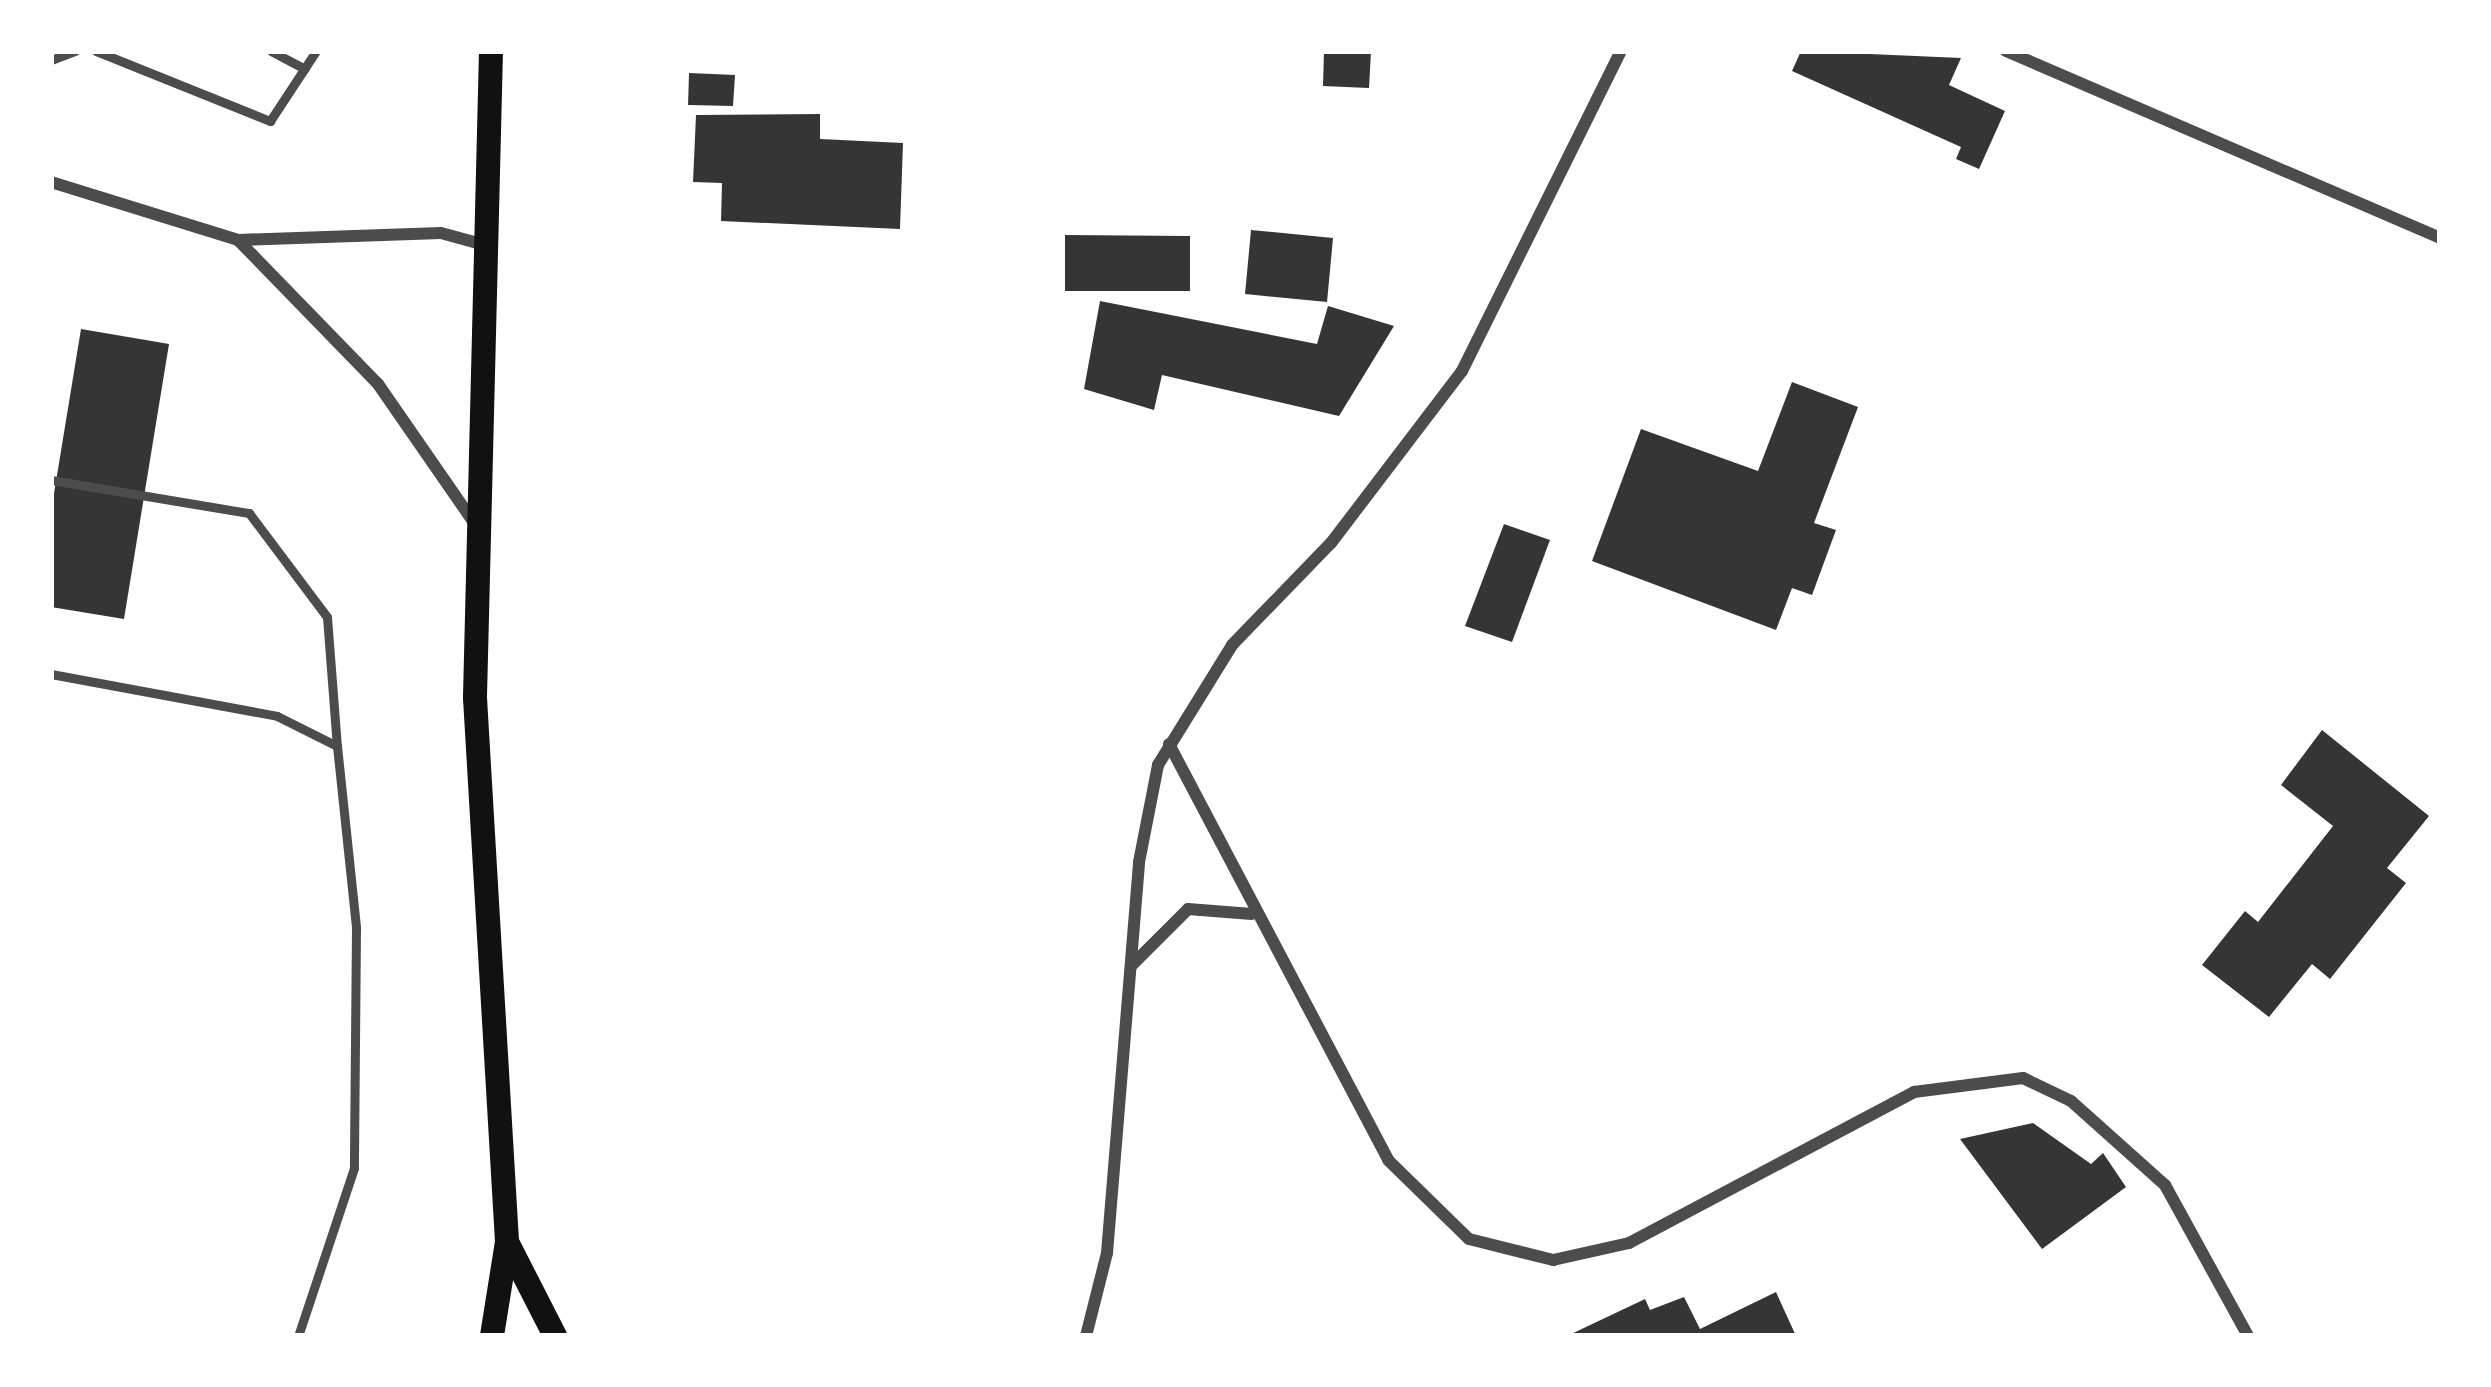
<!DOCTYPE html>
<style>
body{margin:0}
#map{position:relative;width:2491px;height:1387px;overflow:hidden;background:#fff;font-family:"DM Sans",sans-serif}
div>[style]{position:absolute}
.building>*{inset:0;background:#353535}
.service>*{height:9px;margin:-4.5px;padding:0 4.5px;transform-origin:4.5px;border-radius:4.5px;background:#4c4c4c}
.minor>*{height:12px;margin:-6px;padding:0 6px;transform-origin:6px;border-radius:6px;background:#4c4c4c}
.secondary>*{height:24px;margin:-12px;padding:0 12px;transform-origin:12px;border-radius:12px;background:#111}
span{translate:-50% -50%;white-space:nowrap;text-align:center;line-height:1.15;-webkit-text-stroke:9px #fff;paint-order:stroke}
.frame{position:absolute;inset:0;border:54px solid #fff;pointer-events:none}
</style>
<div id="map">
<div class="building">
<div style="clip-path:polygon(1324px 51px,1371px 51px,1369px 88px,1323px 86px)"></div>
<div style="clip-path:polygon(1801px 51px,1961px 58px,1949px 85px,2005px 111px,1979px 169px,1956px 159px,1961px 147px,1792px 71px)"></div>
<div style="clip-path:polygon(689px 73px,735px 75px,733px 106px,688px 105px)"></div>
<div style="clip-path:polygon(820px 114px,820px 139px,903px 143px,900px 229px,721px 221px,722px 183px,693px 182px,696px 115px)"></div>
<div style="clip-path:polygon(1251px 230px,1333px 238px,1327px 302px,1245px 294px)"></div>
<div style="clip-path:polygon(1065px 235px,1190px 236px,1190px 291px,1065px 291px)"></div>
<div style="clip-path:polygon(1100px 301px,1317px 344px,1328px 306px,1394px 326px,1339px 416px,1162px 375px,1154px 410px,1084px 389px)"></div>
<div style="clip-path:polygon(81px 329px,169px 344px,124px 619px,51px 607px,51px 512px)"></div>
<div style="clip-path:polygon(1792px 382px,1858px 407px,1814px 523px,1836px 530px,1812px 595px,1792px 588px,1776px 630px,1592px 561px,1641px 429px,1758px 471px)"></div>
<div style="clip-path:polygon(1504px 524px,1550px 540px,1512px 642px,1465px 626px)"></div>
<div style="clip-path:polygon(2322px 730px,2429px 816px,2387px 868px,2406px 883px,2330px 979px,2312px 964px,2269px 1017px,2202px 965px,2245px 911px,2258px 922px,2333px 826px,2281px 785px)"></div>
<div style="clip-path:polygon(2033px 1123px,2091px 1164px,2103px 1153px,2126px 1187px,2042px 1249px,1960px 1139px)"></div>
<div style="clip-path:polygon(1776px 1292px,1796px 1336px,1567px 1336px,1645px 1299px,1650px 1310px,1684px 1297px,1700px 1329px)"></div>
</div>
<div class="service">
<div style="left:96px;top:51px;width:188px;rotate:21.9deg"></div>
<div style="left:270px;top:121px;width:84px;rotate:-56.7deg"></div>
<div style="left:271px;top:51px;width:38px;rotate:28deg"></div>
<div style="left:51px;top:60px;width:26px;rotate:-21deg"></div>
<div style="left:51px;top:480px;width:201px;rotate:9.5deg"></div>
<div style="left:249px;top:513px;width:130px;rotate:53.1deg"></div>
<div style="left:327px;top:617px;width:129px;rotate:85.6deg"></div>
<div style="left:51px;top:674px;width:230px;rotate:10.5deg"></div>
<div style="left:277px;top:716px;width:67px;rotate:26.6deg"></div>
<div style="left:337px;top:746px;width:183px;rotate:84deg"></div>
<div style="left:356px;top:928px;width:240px;rotate:90.5deg"></div>
<div style="left:354px;top:1168px;width:177px;rotate:108.4deg"></div>
</div>
<div class="minor">
<div style="left:2006px;top:51px;width:473px;rotate:23.3deg"></div>
<div style="left:51px;top:182px;width:196px;rotate:17.2deg"></div>
<div style="left:238px;top:240px;width:203px;rotate:-2deg"></div>
<div style="left:441px;top:233px;width:46px;rotate:15.3deg"></div>
<div style="left:238px;top:240px;width:201px;rotate:45.8deg"></div>
<div style="left:378px;top:384px;width:170px;rotate:55.3deg"></div>
<div style="left:1169px;top:744px;width:470px;rotate:62.2deg"></div>
<div style="left:1388px;top:1160px;width:113px;rotate:44.3deg"></div>
<div style="left:1469px;top:1239px;width:87px;rotate:14deg"></div>
<div style="left:1553px;top:1260px;width:78px;rotate:-12.6deg"></div>
<div style="left:1629px;top:1243px;width:323px;rotate:-27.9deg"></div>
<div style="left:1914px;top:1092px;width:110px;rotate:-7.3deg"></div>
<div style="left:2023px;top:1078px;width:53px;rotate:25.6deg"></div>
<div style="left:2071px;top:1101px;width:126px;rotate:41.8deg"></div>
<div style="left:2165px;top:1185px;width:172px;rotate:61.2deg"></div>
<div style="left:1132px;top:965px;width:79px;rotate:-45deg"></div>
<div style="left:1188px;top:909px;width:64px;rotate:4.5deg"></div>
<div style="left:1086px;top:1336px;width:86px;rotate:-75.8deg"></div>
<div style="left:1107px;top:1253px;width:392px;rotate:-85.3deg"></div>
<div style="left:1139px;top:862px;width:99px;rotate:-78.9deg"></div>
<div style="left:1158px;top:765px;width:141px;rotate:-58.3deg"></div>
<div style="left:1232px;top:645px;width:142px;rotate:-45.9deg"></div>
<div style="left:1331px;top:543px;width:216px;rotate:-52.7deg"></div>
<div style="left:1462px;top:371px;width:357px;rotate:-63.6deg"></div>
</div>
<div class="secondary">
<div style="left:491px;top:51px;width:647px;rotate:91.42deg"></div>
<div style="left:475px;top:698px;width:545px;rotate:86.63deg"></div>
<div style="left:507px;top:1242px;width:95px;rotate:99.1deg"></div>
<div style="left:507px;top:1242px;width:106px;rotate:62.9deg"></div>
</div>
<div class="frame"></div>
</div>
